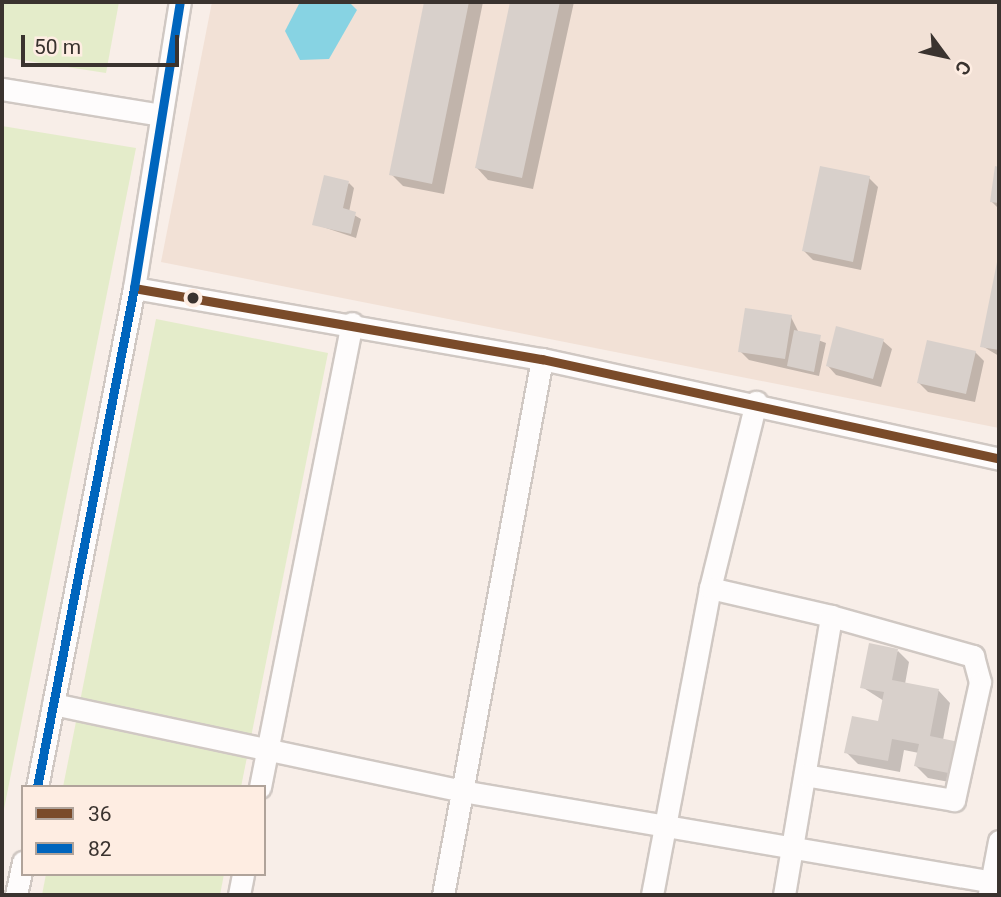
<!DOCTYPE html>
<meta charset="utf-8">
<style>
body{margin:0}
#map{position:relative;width:1001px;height:897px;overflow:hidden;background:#f8eee8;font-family:Roboto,sans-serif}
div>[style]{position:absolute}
.built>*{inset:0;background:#f2e1d6}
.green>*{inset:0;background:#e4ecca}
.water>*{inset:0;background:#87d3e3}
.shadow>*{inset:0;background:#0003}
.building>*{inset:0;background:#d8d0cb}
.roads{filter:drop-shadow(2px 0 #d0c8c3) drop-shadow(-2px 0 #d0c8c3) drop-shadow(0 2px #d0c8c3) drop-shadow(0 -2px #d0c8c3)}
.minor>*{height:21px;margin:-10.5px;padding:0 10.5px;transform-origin:10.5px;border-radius:10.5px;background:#fefcfc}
.bus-1>*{height:9px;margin:-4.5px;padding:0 4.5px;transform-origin:4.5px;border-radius:4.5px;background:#7a4b2a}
.bus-2>*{height:9px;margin:-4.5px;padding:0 4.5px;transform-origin:4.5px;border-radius:4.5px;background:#0065bd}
.dots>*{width:19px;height:19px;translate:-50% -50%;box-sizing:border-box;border:4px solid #feede2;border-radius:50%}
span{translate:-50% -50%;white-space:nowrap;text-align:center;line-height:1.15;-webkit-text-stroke:5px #feede2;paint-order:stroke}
.frame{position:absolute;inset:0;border:4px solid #3a332f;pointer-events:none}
.legend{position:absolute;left:21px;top:785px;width:245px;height:91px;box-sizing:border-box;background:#feede2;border:2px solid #b0a39a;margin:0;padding:9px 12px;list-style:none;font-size:21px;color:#3a332f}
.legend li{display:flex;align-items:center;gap:14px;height:35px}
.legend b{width:35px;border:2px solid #b0a39a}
.north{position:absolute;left:910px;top:21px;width:70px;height:70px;-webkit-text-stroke:5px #feede2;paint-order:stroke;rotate:123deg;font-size:19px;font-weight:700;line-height:28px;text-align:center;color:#3a332f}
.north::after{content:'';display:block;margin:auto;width:24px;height:32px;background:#3a332f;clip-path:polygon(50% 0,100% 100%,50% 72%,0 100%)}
.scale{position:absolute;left:21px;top:35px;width:158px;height:32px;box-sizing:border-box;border:4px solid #3a332f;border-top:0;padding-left:9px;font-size:21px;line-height:24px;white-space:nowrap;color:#3a332f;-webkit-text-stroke:5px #feede2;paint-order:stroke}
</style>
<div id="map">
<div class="built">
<div style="clip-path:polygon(212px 2px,999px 2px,999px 428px,161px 262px)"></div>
</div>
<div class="green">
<div style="clip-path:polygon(2px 2px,119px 2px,106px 73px,2px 57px)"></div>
<div style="clip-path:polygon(2px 126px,136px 148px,2px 819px)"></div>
<div style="clip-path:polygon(156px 319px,328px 353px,241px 787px,63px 787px)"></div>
<div style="clip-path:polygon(46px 874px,224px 874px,220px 895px,42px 895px)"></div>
</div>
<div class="water">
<div style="clip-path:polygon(300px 2px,349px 2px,357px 10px,329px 59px,300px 60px,285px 31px)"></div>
</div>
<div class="shadow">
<div style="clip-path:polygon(426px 2px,483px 2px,444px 194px,403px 186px,391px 174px)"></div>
<div style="clip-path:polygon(512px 2px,574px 2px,533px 189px,488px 180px,477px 168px)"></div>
<div style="clip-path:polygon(997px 168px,999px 168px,999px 209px,991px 201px)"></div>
<div style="clip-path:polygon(869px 178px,878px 187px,861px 270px,813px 260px,804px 251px)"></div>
<div style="clip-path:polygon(349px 183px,354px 188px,349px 212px,361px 219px,356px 238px,314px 224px)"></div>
<div style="clip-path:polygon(999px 260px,999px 356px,982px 346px)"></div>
<div style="clip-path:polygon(791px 317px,799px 333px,826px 343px,819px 376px,749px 360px,740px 351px)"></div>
<div style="clip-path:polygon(883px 341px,892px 349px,881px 387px,836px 375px,828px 366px)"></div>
<div style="clip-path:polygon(975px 352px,984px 361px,975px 402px,928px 392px,919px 383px)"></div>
<div style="clip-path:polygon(898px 651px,909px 662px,905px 684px,939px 691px,950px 703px,943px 740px,965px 785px,928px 778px,916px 766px,919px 753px,904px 750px,900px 772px,858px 764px,846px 752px,879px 723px,884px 701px,862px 687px)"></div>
</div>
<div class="building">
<div style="clip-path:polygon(424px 2px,469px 2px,432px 184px,389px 175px)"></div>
<div style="clip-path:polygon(510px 2px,560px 2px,522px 178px,475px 168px)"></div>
<div style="clip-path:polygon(820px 166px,870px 176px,853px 262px,802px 251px)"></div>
<div style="clip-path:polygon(995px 166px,999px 167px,999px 203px,990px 202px)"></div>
<div style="clip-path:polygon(324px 175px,349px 181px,343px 208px,356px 212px,351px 234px,312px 225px)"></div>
<div style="clip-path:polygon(998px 257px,999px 257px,999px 350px,980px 347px)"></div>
<div style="clip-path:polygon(745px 308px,792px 315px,785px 359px,738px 352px)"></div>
<div style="clip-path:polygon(836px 326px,884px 339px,873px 379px,826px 366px)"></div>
<div style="clip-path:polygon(794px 330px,821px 335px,814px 372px,787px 366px)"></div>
<div style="clip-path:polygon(927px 340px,976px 351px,966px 394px,917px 383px)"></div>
<div style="clip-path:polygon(869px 643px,898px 649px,892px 680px,939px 689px,930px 736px,959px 742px,953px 774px,914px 766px,919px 744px,892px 739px,888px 761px,844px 753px,852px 716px,878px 721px,884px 692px,860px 688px)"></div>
</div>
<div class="roads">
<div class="minor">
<div style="left:2px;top:89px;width:161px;rotate:9.3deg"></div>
<div style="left:134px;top:288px;width:414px;rotate:9.9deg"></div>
<div style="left:542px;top:359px;width:468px;rotate:12.3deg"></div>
<div style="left:710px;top:588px;width:192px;rotate:-76.1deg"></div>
<div style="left:53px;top:704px;width:418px;rotate:12deg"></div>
<div style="left:462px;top:791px;width:545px;rotate:9.72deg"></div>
<div style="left:37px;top:787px;width:508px;rotate:-79deg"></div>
<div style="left:134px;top:288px;width:290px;rotate:-80.9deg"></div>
<div style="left:260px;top:787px;width:473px;rotate:-78.8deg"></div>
<div style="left:989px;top:894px;width:54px;rotate:-79.3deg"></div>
<div style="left:16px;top:895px;width:34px;rotate:-78deg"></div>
<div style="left:239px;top:895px;width:21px;rotate:-79deg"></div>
<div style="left:443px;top:895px;width:545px;rotate:-79.54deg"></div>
<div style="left:652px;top:895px;width:312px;rotate:-79.3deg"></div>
<div style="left:710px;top:588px;width:124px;rotate:13deg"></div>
<div style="left:784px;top:895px;width:283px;rotate:-80.4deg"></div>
<div style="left:831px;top:616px;width:148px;rotate:15.7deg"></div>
<div style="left:973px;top:656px;width:27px;rotate:75deg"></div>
<div style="left:980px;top:682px;width:121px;rotate:102.4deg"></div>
<div style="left:954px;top:800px;width:151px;rotate:-170.5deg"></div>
</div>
</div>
<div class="bus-1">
<div style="left:134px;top:288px;width:414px;rotate:9.9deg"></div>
<div style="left:542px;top:359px;width:468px;rotate:12.3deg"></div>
</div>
<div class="bus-2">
<div style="left:37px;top:787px;width:508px;rotate:-79deg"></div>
<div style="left:134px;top:288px;width:290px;rotate:-80.9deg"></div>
</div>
<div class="dots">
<div style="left:193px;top:298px;background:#3a332f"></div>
</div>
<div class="frame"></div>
<ul class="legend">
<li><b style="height:9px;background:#7a4b2a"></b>36</li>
<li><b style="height:9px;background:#0065bd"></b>82</li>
</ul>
<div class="north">С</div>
<div class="scale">50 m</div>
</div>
